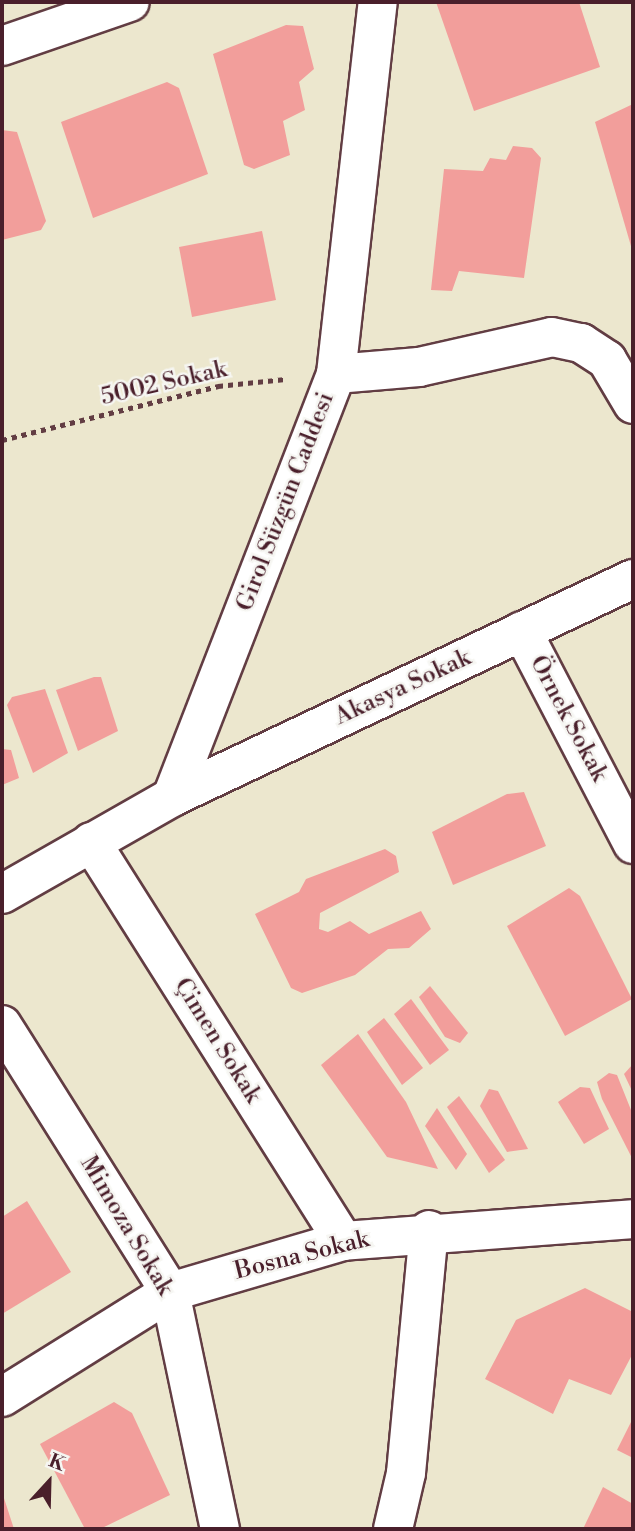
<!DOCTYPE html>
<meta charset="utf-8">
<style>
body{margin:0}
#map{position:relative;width:635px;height:1531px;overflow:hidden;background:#ece7ce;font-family:"Libre Bodoni",serif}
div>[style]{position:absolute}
.building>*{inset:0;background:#f29e9b}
.path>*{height:4.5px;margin-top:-2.25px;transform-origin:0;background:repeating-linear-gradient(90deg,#623d43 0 5px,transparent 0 10px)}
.roads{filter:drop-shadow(2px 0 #623d43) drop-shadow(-2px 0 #623d43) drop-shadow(0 2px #623d43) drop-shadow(0 -2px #623d43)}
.minor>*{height:38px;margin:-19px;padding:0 19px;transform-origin:19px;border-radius:19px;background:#fff}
.tertiary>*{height:38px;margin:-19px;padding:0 19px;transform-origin:19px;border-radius:19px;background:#fff}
span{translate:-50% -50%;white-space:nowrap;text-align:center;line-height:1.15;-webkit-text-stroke:5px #f6f6f2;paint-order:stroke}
.street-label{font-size:24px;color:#4a1f2b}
.frame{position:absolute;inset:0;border:4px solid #4a1f2b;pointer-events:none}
.north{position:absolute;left:14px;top:1447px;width:70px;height:70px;-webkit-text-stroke:5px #f6f6f2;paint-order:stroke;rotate:22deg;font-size:19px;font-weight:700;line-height:28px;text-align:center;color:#4a1f2b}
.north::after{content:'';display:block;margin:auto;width:24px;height:32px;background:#4a1f2b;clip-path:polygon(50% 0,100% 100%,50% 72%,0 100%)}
</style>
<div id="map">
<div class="building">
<div style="clip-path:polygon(436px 2px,579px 2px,600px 67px,474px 111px)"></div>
<div style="clip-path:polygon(286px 25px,303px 26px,314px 69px,299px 82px,305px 110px,283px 121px,290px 155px,254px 169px,244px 165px,213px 54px)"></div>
<div style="clip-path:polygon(167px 82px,179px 88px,208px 174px,93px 218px,61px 122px)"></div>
<div style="clip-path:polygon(633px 104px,633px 253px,595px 122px)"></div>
<div style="clip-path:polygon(2px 130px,17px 132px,46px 221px,41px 230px,2px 240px)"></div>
<div style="clip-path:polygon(513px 146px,532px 148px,541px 158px,524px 278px,459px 271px,452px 291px,431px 290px,444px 169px,483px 171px,490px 158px,506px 160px)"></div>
<div style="clip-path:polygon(262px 231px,276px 300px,192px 317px,179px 247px)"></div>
<div style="clip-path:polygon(94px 677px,101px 677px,118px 731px,78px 751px,56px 690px)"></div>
<div style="clip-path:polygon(45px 689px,68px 753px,33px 773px,7px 705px,12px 697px)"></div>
<div style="clip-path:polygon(2px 749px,11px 750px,19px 778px,2px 785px)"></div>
<div style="clip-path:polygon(524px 792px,546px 846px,453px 885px,432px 832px,507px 794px)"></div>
<div style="clip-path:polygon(385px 849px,396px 856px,399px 872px,320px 913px,319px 929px,328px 932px,350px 921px,369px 934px,421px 911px,431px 929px,409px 948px,388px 949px,355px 975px,302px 993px,291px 988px,255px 914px,299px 892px,306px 879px)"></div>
<div style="clip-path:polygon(569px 888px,580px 896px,632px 999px,565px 1036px,507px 926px)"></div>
<div style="clip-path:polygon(430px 986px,468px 1033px,460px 1043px,445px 1037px,419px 997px)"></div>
<div style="clip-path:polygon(411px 999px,449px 1050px,430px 1065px,394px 1014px)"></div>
<div style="clip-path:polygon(384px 1018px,423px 1068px,402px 1085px,367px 1032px)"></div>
<div style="clip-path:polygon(358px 1034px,406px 1102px,438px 1169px,387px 1157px,321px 1065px)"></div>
<div style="clip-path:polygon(633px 1064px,633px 1093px,624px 1074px)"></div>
<div style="clip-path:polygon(609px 1073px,617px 1075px,633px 1115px,633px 1160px,602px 1099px,597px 1082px)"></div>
<div style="clip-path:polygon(580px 1087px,590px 1088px,609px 1129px,584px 1144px,558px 1102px)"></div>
<div style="clip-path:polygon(489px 1089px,498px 1091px,528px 1149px,507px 1152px,480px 1106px)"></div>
<div style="clip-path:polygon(459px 1096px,505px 1160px,489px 1173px,447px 1107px)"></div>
<div style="clip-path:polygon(437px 1108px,467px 1154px,456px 1170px,425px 1126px)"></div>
<div style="clip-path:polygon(27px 1201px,71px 1272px,2px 1314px,2px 1217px)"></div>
<div style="clip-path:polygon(585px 1288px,633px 1312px,633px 1353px,611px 1395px,569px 1379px,553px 1414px,485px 1379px,516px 1320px)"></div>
<div style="clip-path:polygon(114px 1402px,132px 1413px,170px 1495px,100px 1529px,85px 1529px,40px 1444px)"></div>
<div style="clip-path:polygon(633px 1418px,633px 1458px,617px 1450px)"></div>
<div style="clip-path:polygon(603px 1487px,633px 1504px,633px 1529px,583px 1529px)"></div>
<div style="clip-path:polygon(2px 1492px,14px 1529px,2px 1529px)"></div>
</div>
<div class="path">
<div style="left:2px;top:440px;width:223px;rotate:-14deg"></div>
<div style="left:218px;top:386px;width:68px;rotate:-5.9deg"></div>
</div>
<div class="roads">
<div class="minor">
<div style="left:2px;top:46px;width:135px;rotate:-19deg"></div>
<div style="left:336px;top:374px;width:83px;rotate:-4.8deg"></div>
<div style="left:419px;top:367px;width:136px;rotate:-12.7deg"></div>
<div style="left:552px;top:337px;width:30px;rotate:12deg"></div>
<div style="left:581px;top:343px;width:31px;rotate:33deg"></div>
<div style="left:607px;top:360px;width:51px;rotate:59.4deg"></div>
<div style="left:522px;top:631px;width:240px;rotate:62.5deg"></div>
<div style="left:172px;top:797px;width:454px;rotate:-68.8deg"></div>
<div style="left:336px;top:374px;width:374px;rotate:-83.6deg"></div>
<div style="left:91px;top:842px;width:472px;rotate:57.7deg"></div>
<div style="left:2px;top:1025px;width:315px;rotate:57.8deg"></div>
<div style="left:170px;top:1292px;width:242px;rotate:78.1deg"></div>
<div style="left:2px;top:1397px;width:198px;rotate:-32deg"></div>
<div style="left:170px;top:1292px;width:180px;rotate:-16.4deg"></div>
<div style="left:343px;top:1241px;width:291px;rotate:-4.3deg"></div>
<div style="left:393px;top:1529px;width:57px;rotate:-76.9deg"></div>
<div style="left:406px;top:1473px;width:244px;rotate:-84.6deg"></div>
</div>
<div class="tertiary">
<div style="left:2px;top:894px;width:196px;rotate:-29.7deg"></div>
<div style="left:172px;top:797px;width:510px;rotate:-25.31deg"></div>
</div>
</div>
<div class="street-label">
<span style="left:164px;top:384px;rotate:-13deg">5002 Sokak</span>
<span style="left:286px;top:502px;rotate:-69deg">Girol Süzgün Caddesi</span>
<span style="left:403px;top:688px;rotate:-25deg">Akasya Sokak</span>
<span style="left:568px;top:719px;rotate:62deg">Örnek Sokak</span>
<span style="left:217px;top:1041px;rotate:58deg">Çimen Sokak</span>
<span style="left:126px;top:1226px;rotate:59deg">Mimoza Sokak</span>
<span style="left:302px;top:1256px;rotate:-14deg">Bosna Sokak</span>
</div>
<div class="frame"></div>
<div class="north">K</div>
</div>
